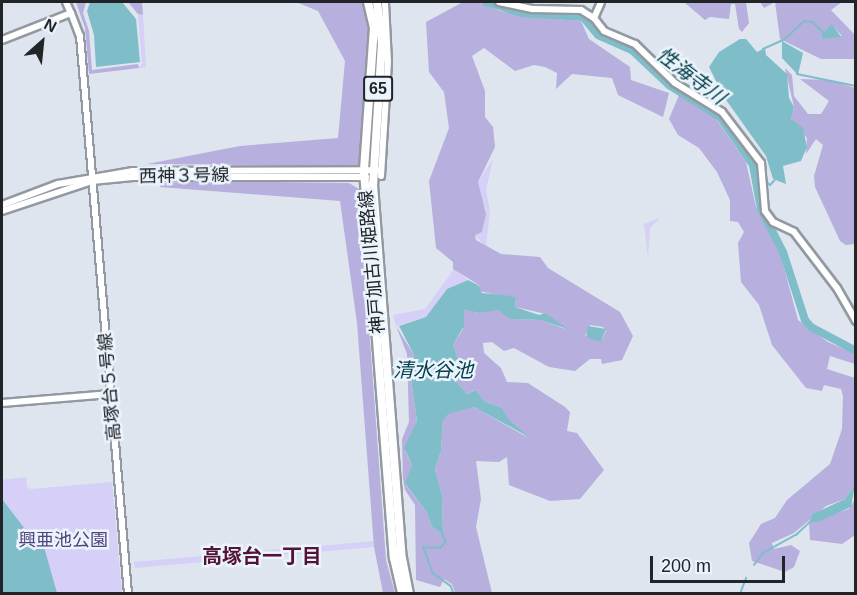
<!DOCTYPE html>
<meta charset="utf-8">
<style>
body{margin:0}
#map{position:relative;width:857px;height:595px;overflow:hidden;background:#dee5ee;font-family:Helvetica,"Noto Sans JP",sans-serif}
div>[style]{position:absolute}
.green>*{inset:0;background:#d6cff7}
.forest>*{inset:0;background:#b7afdd}
.water>*{inset:0;background:#7fbdc9}
.stream>*{height:1.5px;margin:-0.75px;padding:0 0.75px;transform-origin:0.75px;border-radius:0.75px;background:#7fbdc9}
.river>*{height:8px;margin:-4px;padding:0 4px;transform-origin:4px;border-radius:4px;background:#7fbdc9}
.roads{filter:drop-shadow(2px 0 #9299a1) drop-shadow(-2px 0 #9299a1) drop-shadow(0 2px #9299a1) drop-shadow(0 -2px #9299a1)}
.minor>*{height:6px;margin:-3px;padding:0 3px;transform-origin:3px;border-radius:3px;background:#fff}
.major>*{height:8px;margin:-4px;padding:0 4px;transform-origin:4px;border-radius:4px;background:#fff}
span{translate:-50% -50%;white-space:nowrap;text-align:center;line-height:1.15;-webkit-text-stroke:5px #ebf3fc;paint-order:stroke}
.shield-label span{padding:2px 4px;background:#ebf3fc;border:2px solid;border-radius:4px;-webkit-text-stroke-width:0}
.shield-label{font-size:16px;color:#222528;font-weight:700}
.street-label{font-size:18px;color:#222528}
.park-label{font-size:18px;color:#51437e}
.water-label{font-size:20px;color:#04404a;font-style:italic}
.neighbourhood-label{font-size:20px;color:#531332;font-weight:700}
.frame{position:absolute;inset:0;border:3px solid #222528;pointer-events:none}
.north{position:absolute;left:12px;top:12px;width:60px;height:60px;-webkit-text-stroke:4px #ebf3fc;paint-order:stroke;rotate:27deg;font-size:16px;font-weight:700;line-height:24px;text-align:center;color:#222528}
.north::after{content:'';display:block;margin:auto;width:21px;height:27px;background:#222528;clip-path:polygon(50% 0,100% 100%,50% 72%,0 100%)}
.scale{position:absolute;left:650px;top:556px;width:135px;height:27px;box-sizing:border-box;border:3px solid #222528;border-top:0;padding-left:8px;font-size:18px;line-height:21px;white-space:nowrap;color:#222528;-webkit-text-stroke:4px #ebf3fc;paint-order:stroke}
</style>
<div id="map">
<div class="green">
<div style="clip-path:polygon(138px 14px,143px 15px,146px 67px,139px 68px,142px 64px)"></div>
<div style="clip-path:polygon(493px 159px,486px 190px,490px 212px,486px 247px,475px 235px,483px 229px,486px 209px,478px 194px,478px 182px)"></div>
<div style="clip-path:polygon(660px 218px,650px 228px,648px 257px,644px 224px)"></div>
<div style="clip-path:polygon(454px 269px,468px 280px,447px 289px,426px 317px,396px 326px,393px 315px,425px 309px)"></div>
<div style="clip-path:polygon(26px 477px,27px 487px,31px 489px,112px 482px,122px 593px,2px 594px,2px 480px)"></div>
<div style="clip-path:polygon(375px 541px,374px 547px,135px 568px,134px 562px)"></div>
</div>
<div class="forest">
<div style="clip-path:polygon(76px 2px,86px 2px,83px 13px,89px 31px,92px 70px,138px 64px,139px 68px,89px 74px,85px 28px)"></div>
<div style="clip-path:polygon(128px 2px,142px 2px,143px 15px,138px 14px)"></div>
<div style="clip-path:polygon(296px 2px,363px 2px,369px 38px,361px 166px,147px 164px,240px 146px,338px 138px,345px 61px,318px 11px)"></div>
<div style="clip-path:polygon(evenodd,463px 2px,478px 2px,500px 11px,531px 17px,581px 21px,589px 39px,630px 67px,631px 80px,669px 93px,663px 117px,618px 95px,612px 78px,572px 74px,556px 89px,557px 73px,545px 67px,534px 65px,515px 71px,484px 48px,472px 56px,485px 91px,485px 117px,493px 127px,495px 147px,478px 182px,486px 214px,482px 232px,475px 235px,476px 240px,501px 254px,540px 257px,548px 268px,620px 312px,633px 336px,622px 360px,602px 364px,601px 359px,590px 359px,575px 371px,549px 367px,514px 348px,504px 351px,492px 342px,483px 343px,484px 353px,501px 368px,507px 382px,528px 383px,565px 407px,570px 412px,567px 431px,577px 433px,604px 470px,580px 499px,550px 501px,509px 485px,507px 457px,499px 462px,476px 461px,481px 499px,476px 527px,492px 593px,455px 593px,452px 584px,444px 579px,440px 587px,416px 580px,415px 505px,405px 490px,403px 479px,402px 439px,409px 422px,407px 354px,396px 326px,414px 355px,410px 372px,417px 421px,405px 451px,412px 465px,406px 485px,427px 513px,432px 527px,443px 534px,442px 495px,435px 469px,441px 451px,443px 421px,448px 413px,474px 407px,527px 437px,509px 421px,502px 408px,484px 401px,474px 390px,467px 394px,455px 380px,461px 373px,453px 345px,463px 329px,464px 310px,479px 313px,496px 309px,513px 319px,540px 320px,566px 329px,546px 314px,515px 307px,516px 299px,479px 291px,479px 285px,453px 269px,453px 262px,436px 248px,429px 181px,449px 128px,444px 92px,429px 72px,426px 22px,463px 2px,590px 325px,603px 327px,606px 331px,602px 340px,585px 336px,590px 325px)"></div>
<div style="clip-path:polygon(684px 2px,746px 2px,749px 23px,742px 32px,739px 29px,735px 4px,731px 4px,729px 19px,710px 17px,705px 20px)"></div>
<div style="clip-path:polygon(evenodd,760px 2px,842px 2px,831px 10px,855px 35px,855px 59px,821px 59px,780px 39px,775px 2px,764px 8px,760px 2px,832px 25px,842px 36px,822px 39px,821px 35px,832px 25px)"></div>
<div style="clip-path:polygon(785px 68px,792px 75px,794px 96px,808px 114px,821px 114px,829px 101px,800px 79px,829px 80px,855px 88px,855px 244px,846px 245px,840px 241px,815px 187px,814px 176px,823px 145px,816px 139px,806px 154px,807px 138px,791px 119px,794px 107px)"></div>
<div style="clip-path:polygon(679px 95px,714px 116px,746px 162px,756px 207px,780px 253px,798px 320px,828px 342px,855px 354px,855px 364px,830px 356px,827px 369px,855px 378px,855px 485px,845px 499px,826px 506px,794px 533px,772px 543px,774px 549px,791px 545px,800px 551px,794px 567px,785px 572px,752px 561px,749px 543px,761px 524px,775px 518px,787px 500px,830px 464px,842px 429px,843px 396px,841px 389px,824px 385px,822px 391px,806px 388px,772px 345px,759px 305px,741px 282px,738px 243px,744px 232px,738px 222px,730px 221px,730px 200px,717px 172px,699px 148px,678px 135px,669px 119px)"></div>
<div style="clip-path:polygon(207px 181px,349px 183px,359px 189px,386px 560px,395px 593px,383px 593px,374px 547px,357px 323px,340px 201px,160px 187px,160px 183px)"></div>
<div style="clip-path:polygon(855px 499px,855px 535px,842px 544px,810px 540px,809px 522px,849px 509px)"></div>
</div>
<div class="water">
<div style="clip-path:polygon(90px 2px,122px 2px,136px 19px,140px 62px,96px 67px,94px 35px,87px 11px)"></div>
<div style="clip-path:polygon(832px 24px,841px 37px,822px 39px,821px 35px)"></div>
<div style="clip-path:polygon(740px 39px,746px 39px,757px 52px,765px 48px,766px 55px,787px 74px,789px 98px,794px 107px,791px 119px,803px 128px,807px 147px,801px 161px,783px 166px,786px 184px,773px 179px,766px 156px,724px 97px,709px 67px,719px 52px)"></div>
<div style="clip-path:polygon(782px 41px,803px 53px,798px 75px,782px 58px)"></div>
<div style="clip-path:polygon(468px 280px,478px 285px,482px 293px,511px 296px,516px 298px,515px 307px,539px 315px,545px 313px,568px 329px,540px 320px,510px 319px,498px 310px,479px 313px,464px 310px,464px 326px,453px 345px,462px 373px,455px 380px,467px 394px,475px 390px,484px 401px,502px 408px,509px 420px,529px 437px,474px 407px,448px 414px,443px 421px,441px 451px,435px 469px,442px 495px,443px 534px,432px 527px,427px 513px,405px 483px,412px 465px,404px 448px,417px 421px,410px 372px,414px 355px,399px 326px,426px 317px,447px 289px)"></div>
<div style="clip-path:polygon(588px 326px,606px 329px,601px 342px,586px 337px)"></div>
<div style="clip-path:polygon(855px 485px,851px 507px,818px 522px,809px 522px,813px 514px,845px 499px)"></div>
<div style="clip-path:polygon(2px 499px,31px 537px,42px 540px,57px 593px,2px 593px)"></div>
</div>
<div class="stream">
<div style="left:763px;top:49px;width:24px;rotate:-24deg"></div>
<div style="left:785px;top:39px;width:26px;rotate:-43deg"></div>
<div style="left:804px;top:21px;width:9px;rotate:6deg"></div>
<div style="left:813px;top:22px;width:16px;rotate:45deg"></div>
<div style="left:797px;top:74px;width:60px;rotate:11.5deg"></div>
<div style="left:765px;top:179px;width:8px;rotate:50deg"></div>
<div style="left:770px;top:185px;width:6px;rotate:-45deg"></div>
<div style="left:442px;top:532px;width:11px;rotate:68deg"></div>
<div style="left:446px;top:542px;width:8px;rotate:130deg"></div>
<div style="left:441px;top:548px;width:17px;rotate:180deg"></div>
<div style="left:424px;top:548px;width:27px;rotate:70deg"></div>
<div style="left:433px;top:573px;width:22px;rotate:36deg"></div>
<div style="left:451px;top:586px;width:9px;rotate:69deg"></div>
<div style="left:754px;top:565px;width:15px;rotate:-53deg"></div>
<div style="left:763px;top:553px;width:38px;rotate:-29deg"></div>
<div style="left:796px;top:535px;width:19px;rotate:-43deg"></div>
<div style="left:740px;top:594px;width:17px;rotate:-69deg"></div>
</div>
<div class="river">
<div style="left:486px;top:2px;width:37px;rotate:17deg"></div>
<div style="left:521px;top:13px;width:62px;rotate:3.7deg"></div>
<div style="left:583px;top:17px;width:23px;rotate:50deg"></div>
<div style="left:598px;top:35px;width:37px;rotate:24deg"></div>
<div style="left:632px;top:50px;width:51px;rotate:43.4deg"></div>
<div style="left:669px;top:85px;width:60px;rotate:32.1deg"></div>
<div style="left:720px;top:117px;width:58px;rotate:55.5deg"></div>
<div style="left:753px;top:165px;width:45px;rotate:79.7deg"></div>
<div style="left:761px;top:209px;width:48px;rotate:62.9deg"></div>
<div style="left:783px;top:252px;width:71px;rotate:72.1deg"></div>
<div style="left:805px;top:320px;width:9px;rotate:49deg"></div>
<div style="left:811px;top:327px;width:51px;rotate:28.1deg"></div>
</div>
<div class="roads">
<div class="minor">
<div style="left:66px;top:2px;width:12px;rotate:66deg"></div>
<div style="left:499px;top:2px;width:35px;rotate:12deg"></div>
<div style="left:533px;top:9px;width:48px;rotate:1.2deg"></div>
<div style="left:581px;top:10px;width:15px;rotate:32deg"></div>
<div style="left:594px;top:18px;width:16px;rotate:52deg"></div>
<div style="left:604px;top:31px;width:34px;rotate:23deg"></div>
<div style="left:635px;top:44px;width:56px;rotate:44.3deg"></div>
<div style="left:675px;top:83px;width:55px;rotate:31.7deg"></div>
<div style="left:722px;top:112px;width:64px;rotate:52.6deg"></div>
<div style="left:761px;top:163px;width:48px;rotate:85.2deg"></div>
<div style="left:765px;top:211px;width:14px;rotate:54deg"></div>
<div style="left:773px;top:222px;width:23px;rotate:25deg"></div>
<div style="left:794px;top:232px;width:71px;rotate:52.5deg"></div>
<div style="left:837px;top:288px;width:38px;rotate:60deg"></div>
<div style="left:594px;top:18px;width:17px;rotate:-66deg"></div>
<div style="left:2px;top:40px;width:74px;rotate:-21.4deg"></div>
<div style="left:71px;top:13px;width:25px;rotate:69deg"></div>
<div style="left:80px;top:36px;width:560px;rotate:85.08deg"></div>
<div style="left:381px;top:176px;width:114px;rotate:-86.5deg"></div>
<div style="left:388px;top:62px;width:60px;rotate:-92.9deg"></div>
<div style="left:2px;top:205px;width:60px;rotate:-20.6deg"></div>
<div style="left:58px;top:184px;width:76px;rotate:-9.8deg"></div>
<div style="left:133px;top:171px;width:248px;rotate:-0.2deg"></div>
<div style="left:2px;top:211px;width:95px;rotate:-18.4deg"></div>
<div style="left:92px;top:181px;width:41px;rotate:-5.6deg"></div>
<div style="left:133px;top:177px;width:233px"></div>
<div style="left:2px;top:403px;width:109px;rotate:-4.7deg"></div>
</div>
<div class="major">
<div style="left:368px;top:2px;width:26px;rotate:77deg"></div>
<div style="left:374px;top:27px;width:144px;rotate:94deg"></div>
<div style="left:364px;top:171px;width:388px;rotate:85.6deg"></div>
<div style="left:394px;top:558px;width:37px;rotate:77deg"></div>
<div style="left:377px;top:2px;width:41px;rotate:83deg"></div>
<div style="left:382px;top:43px;width:142px;rotate:93.6deg"></div>
<div style="left:373px;top:185px;width:369px;rotate:85.6deg"></div>
<div style="left:401px;top:553px;width:42px;rotate:79deg"></div>
</div>
</div>
<div class="shield-label">
<span style="left:378px;top:89px">65</span>
</div>
<div class="street-label">
<span style="left:184px;top:176px;rotate:-1deg">西神３号線</span>
<span style="left:372px;top:262px;rotate:-95deg">神戸加古川姫路線</span>
<span style="left:110px;top:387px;rotate:-95deg">高塚台５号線</span>
</div>
<div class="park-label">
<span style="left:63px;top:540px">興亜池公園</span>
</div>
<div class="water-label">
<span style="left:691px;top:76px;rotate:37deg">性海寺川</span>
<span style="left:433px;top:370px">清水谷池</span>
</div>
<div class="neighbourhood-label">
<span style="left:262px;top:556px">高塚台一丁目</span>
</div>
<div class="frame"></div>
<div class="north">N</div>
<div class="scale">200 m</div>
</div>
